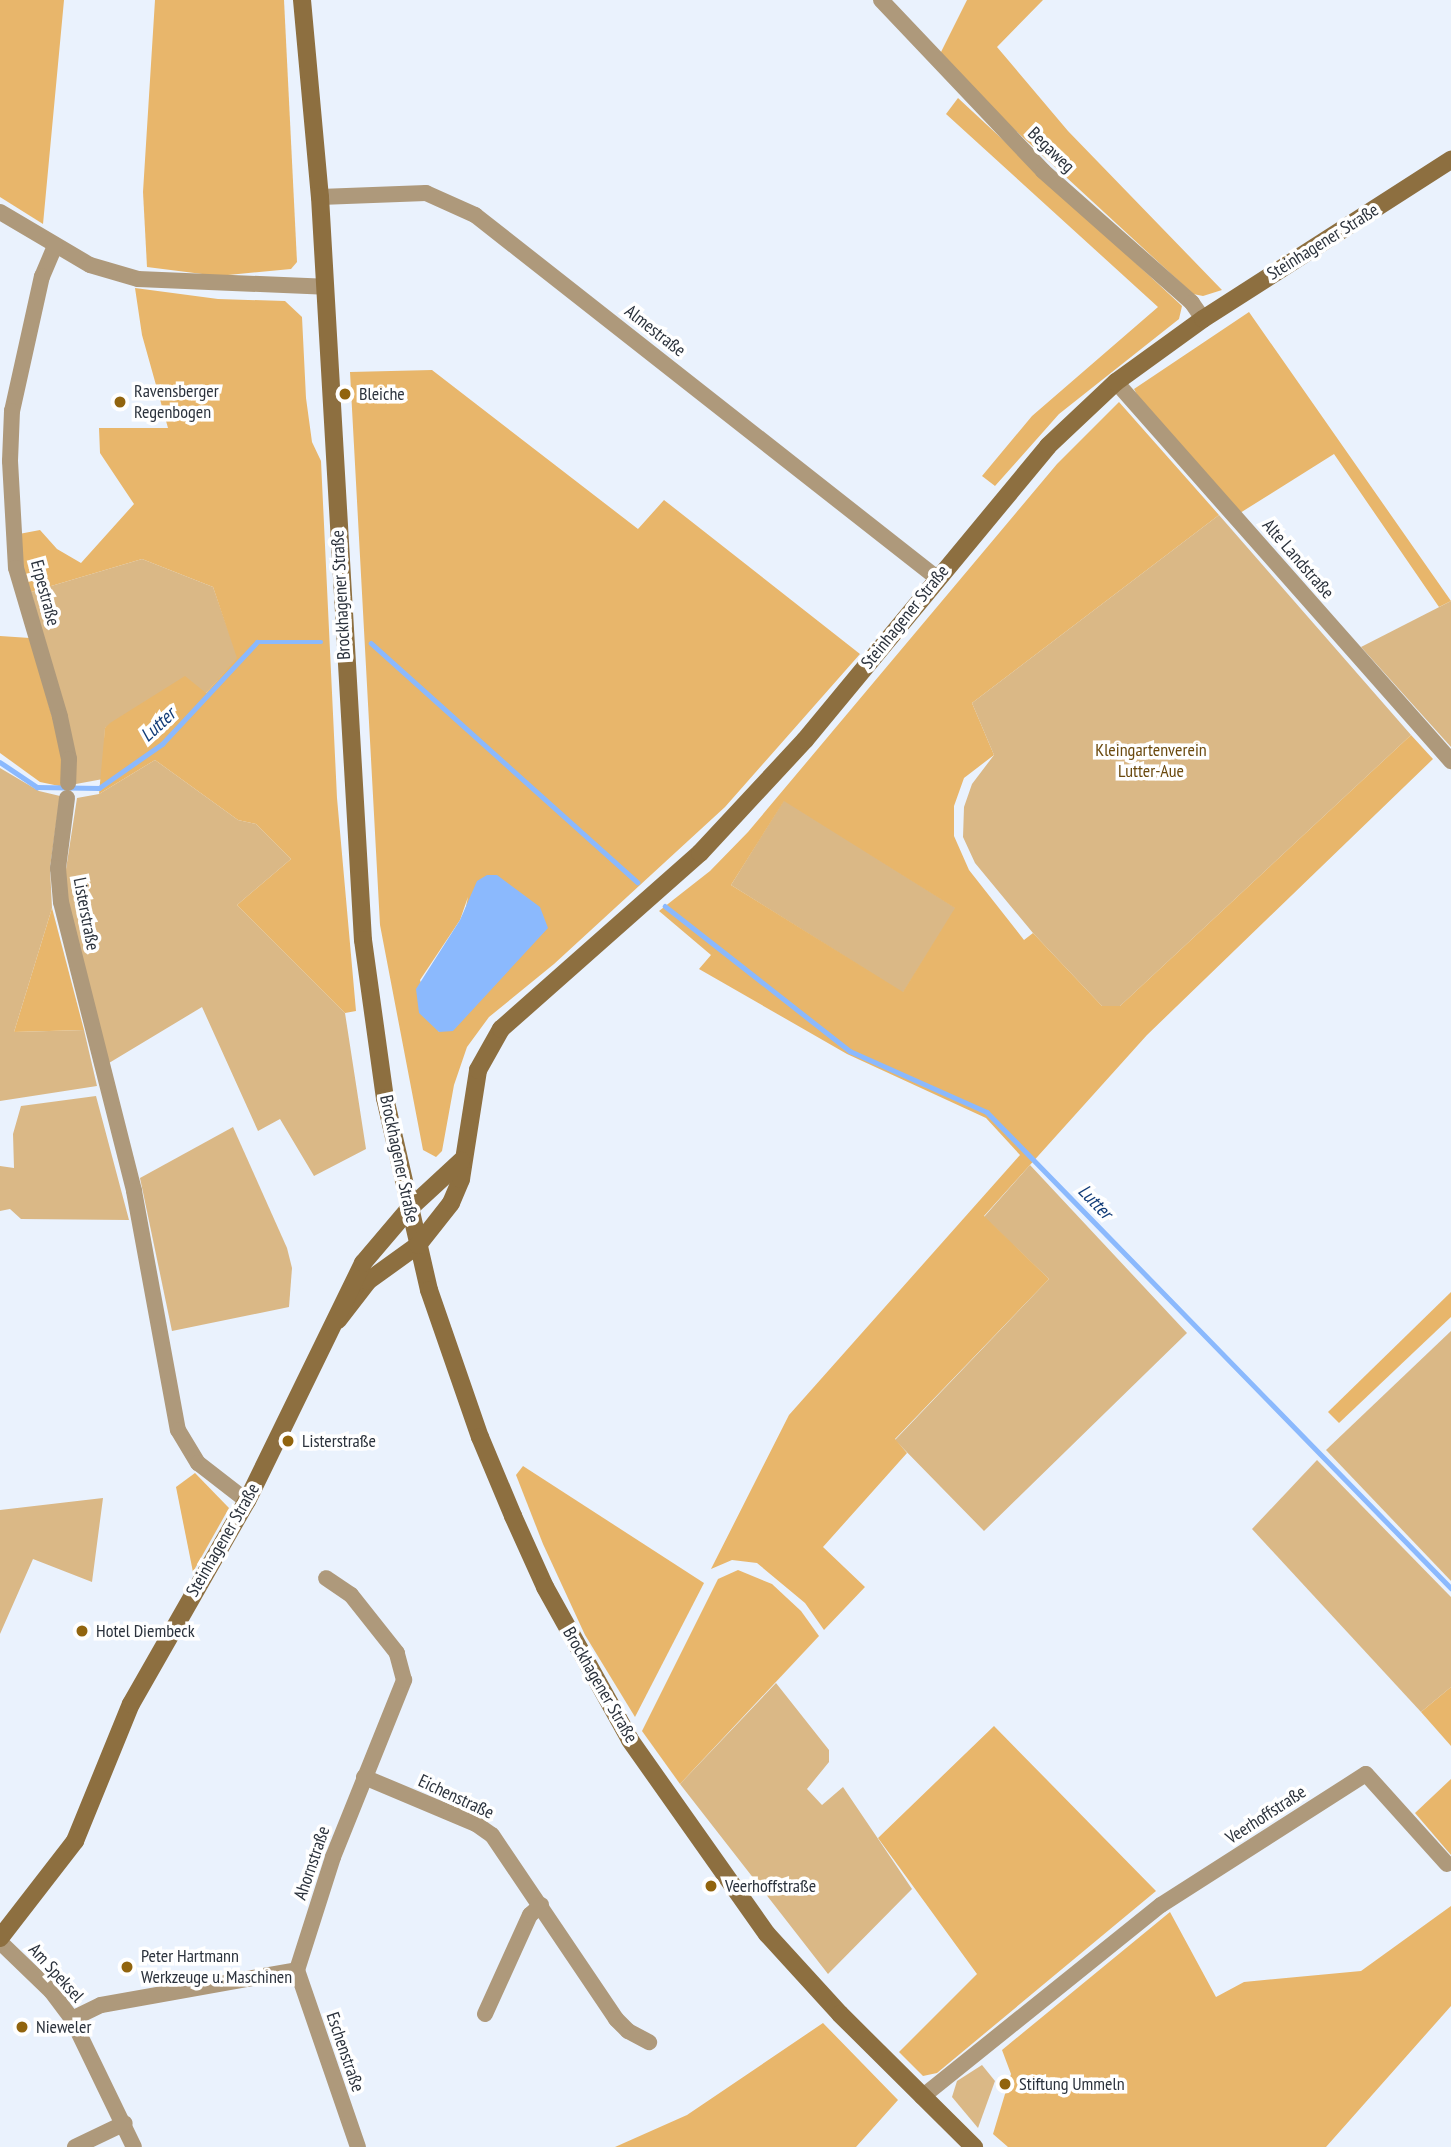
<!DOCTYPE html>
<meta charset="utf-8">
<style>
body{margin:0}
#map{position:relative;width:1451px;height:2147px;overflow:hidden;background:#eaf2fd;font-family:"PT Sans Narrow",sans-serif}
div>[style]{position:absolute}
.green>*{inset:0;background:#dab886}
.forest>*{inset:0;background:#e8b66b}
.water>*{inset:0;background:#8bb9fd}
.stream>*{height:4.5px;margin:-2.25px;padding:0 2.25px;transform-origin:2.25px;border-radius:2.25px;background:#8bb9fd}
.street>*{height:16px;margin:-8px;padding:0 8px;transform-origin:8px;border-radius:8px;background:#ae997b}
.secondary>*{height:18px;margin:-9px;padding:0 9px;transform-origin:9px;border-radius:9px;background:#8d6f40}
.dots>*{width:19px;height:19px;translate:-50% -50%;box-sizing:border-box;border:4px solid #fff;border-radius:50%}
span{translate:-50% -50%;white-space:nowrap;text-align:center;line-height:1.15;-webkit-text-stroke:7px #fff;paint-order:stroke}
.street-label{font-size:18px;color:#2b323c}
.poi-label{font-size:18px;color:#2b323c}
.left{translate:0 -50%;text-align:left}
.park-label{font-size:18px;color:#6a490e}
.water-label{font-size:19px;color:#123c78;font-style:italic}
</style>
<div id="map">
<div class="green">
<div style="clip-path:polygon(1219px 515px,1411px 735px,1120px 1006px,1102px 1006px,1033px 933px,975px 863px,963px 837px,964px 807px,972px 784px,994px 755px,972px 703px)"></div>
<div style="clip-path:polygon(142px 559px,213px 587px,238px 658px,206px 693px,105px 728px,103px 779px,76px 784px,66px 717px,31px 592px)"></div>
<div style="clip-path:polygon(1451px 601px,1451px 747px,1361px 647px)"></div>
<div style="clip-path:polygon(155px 760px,238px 820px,256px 824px,291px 859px,237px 905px,345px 1013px,366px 1149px,314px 1176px,280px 1119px,258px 1131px,202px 1007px,109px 1063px,66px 899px,66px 869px,77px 798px,99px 794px)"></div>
<div style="clip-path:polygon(0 768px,39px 791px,60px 796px,50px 868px,52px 908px,14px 1032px,84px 1030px,97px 1086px,0 1101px)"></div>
<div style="clip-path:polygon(784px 800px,956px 908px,903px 993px,731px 885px)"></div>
<div style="clip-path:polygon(96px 1096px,129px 1220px,21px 1219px,10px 1209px,0 1211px,0 1166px,14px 1168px,13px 1134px,21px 1106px)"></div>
<div style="clip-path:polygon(233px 1127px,287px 1248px,292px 1268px,289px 1307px,172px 1331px,140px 1178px)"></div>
<div style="clip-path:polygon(1030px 1165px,1187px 1333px,984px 1531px,895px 1440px,1049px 1279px,984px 1217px)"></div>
<div style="clip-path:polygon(1451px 1331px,1451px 1581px,1326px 1450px)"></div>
<div style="clip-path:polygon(1317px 1460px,1451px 1597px,1451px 1687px,1421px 1712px,1252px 1529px)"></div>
<div style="clip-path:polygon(103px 1498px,92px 1582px,33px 1559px,0 1634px,0 1510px)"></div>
<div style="clip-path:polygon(776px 1683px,829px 1750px,829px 1762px,807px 1789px,822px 1805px,843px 1787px,912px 1889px,828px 1974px,680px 1784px)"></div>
<div style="clip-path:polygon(982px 2065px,995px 2081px,978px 2128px,952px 2097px,957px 2081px)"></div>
</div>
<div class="forest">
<div style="clip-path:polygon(0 0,64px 0,43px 224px,0 197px)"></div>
<div style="clip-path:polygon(155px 0,284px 0,297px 262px,291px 269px,218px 276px,147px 267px,143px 192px)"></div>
<div style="clip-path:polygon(967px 0,1043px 0,997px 47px,1068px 131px,1222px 290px,1203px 296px,1193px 294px,967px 86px,940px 54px)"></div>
<div style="clip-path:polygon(958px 98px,1182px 306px,1179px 319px,1059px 414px,995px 486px,982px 476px,1032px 416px,1158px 307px,946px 114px)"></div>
<div style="clip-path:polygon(135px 288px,218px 299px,285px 301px,302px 317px,306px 398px,312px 442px,321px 461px,337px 798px,356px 1011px,345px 1013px,237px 905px,291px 859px,256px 824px,238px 820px,155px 760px,99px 794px,105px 728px,110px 723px,185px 676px,206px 693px,237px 658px,213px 587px,142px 559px,31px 592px,22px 566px,19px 534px,40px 530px,57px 549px,81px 563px,134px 504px,100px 453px,99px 428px,168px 428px,142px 335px)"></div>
<div style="clip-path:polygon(1249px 312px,1451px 601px,1439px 607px,1334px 454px,1240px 513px,1142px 404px,1134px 389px)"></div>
<div style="clip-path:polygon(evenodd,432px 370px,638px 529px,664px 500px,860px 654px,725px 807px,554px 964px,489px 1017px,467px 1047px,454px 1085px,442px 1151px,436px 1157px,423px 1150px,380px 925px,350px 372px,432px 370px,468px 897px,439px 1032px,420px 980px,460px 920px,468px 897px)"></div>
<div style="clip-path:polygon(evenodd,1119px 402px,1219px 515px,972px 703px,994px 755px,964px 778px,954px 806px,954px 836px,969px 870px,1024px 940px,1033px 933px,1102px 1006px,1120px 1006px,1411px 735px,1433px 759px,1147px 1035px,984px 1216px,1049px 1279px,895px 1439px,907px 1453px,823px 1547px,865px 1587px,824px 1630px,805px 1603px,757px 1563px,732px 1560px,711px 1569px,789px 1415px,1020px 1155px,986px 1118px,847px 1054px,699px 969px,711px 955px,659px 911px,710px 871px,748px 832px,1057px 464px,1119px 402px,784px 801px,955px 908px,903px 992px,731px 885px,784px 801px)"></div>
<div style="clip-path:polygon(0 636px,30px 638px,64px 759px,64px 787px,40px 782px,0 753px)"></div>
<div style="clip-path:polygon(52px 908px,84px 1030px,14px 1032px)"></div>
<div style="clip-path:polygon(1451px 1292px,1451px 1317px,1339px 1423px,1328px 1412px)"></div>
<div style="clip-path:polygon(523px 1466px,704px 1583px,635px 1717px,585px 1635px,543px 1544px,516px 1475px)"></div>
<div style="clip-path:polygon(195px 1473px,229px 1508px,193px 1572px,176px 1487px)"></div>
<div style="clip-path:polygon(738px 1570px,772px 1584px,801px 1611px,819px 1636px,680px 1784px,642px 1731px,718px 1579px)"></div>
<div style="clip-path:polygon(1451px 1687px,1451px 1746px,1421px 1712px)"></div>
<div style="clip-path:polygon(994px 1726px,1156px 1891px,937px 2073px,923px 2076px,899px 2052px,977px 1974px,878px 1838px)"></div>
<div style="clip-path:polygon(1451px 1779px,1451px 1855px,1415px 1813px)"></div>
<div style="clip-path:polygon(1451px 1906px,1451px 2006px,1326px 2147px,1008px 2147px,993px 2134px,1011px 2074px,1002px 2050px,1170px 1912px,1216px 1997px,1244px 1982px,1361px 1971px)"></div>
<div style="clip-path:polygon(823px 2023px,898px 2100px,856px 2147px,615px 2147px,687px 2115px)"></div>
</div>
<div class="water">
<div style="clip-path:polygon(487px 875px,497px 875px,540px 907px,548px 928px,453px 1031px,439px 1032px,419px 1013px,416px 989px,460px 920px,477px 881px)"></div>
</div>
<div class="stream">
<div style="left:371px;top:643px;width:358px;rotate:41.9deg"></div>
<div style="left:0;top:762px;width:45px;rotate:34deg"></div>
<div style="left:37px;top:787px;width:62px;rotate:0.9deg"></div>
<div style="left:99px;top:788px;width:77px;rotate:-34.9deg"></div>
<div style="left:162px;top:744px;width:139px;rotate:-47deg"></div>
<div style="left:257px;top:642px;width:64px"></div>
<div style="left:665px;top:906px;width:235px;rotate:38.1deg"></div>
<div style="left:850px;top:1051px;width:150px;rotate:24deg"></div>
<div style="left:987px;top:1112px;width:665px;rotate:45.73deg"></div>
</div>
<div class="street">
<div style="left:881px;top:0;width:236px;rotate:46.5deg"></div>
<div style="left:1043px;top:171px;width:199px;rotate:41.5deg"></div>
<div style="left:1192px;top:303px;width:19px;rotate:55deg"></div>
<div style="left:320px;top:197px;width:106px;rotate:-2.2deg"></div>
<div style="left:426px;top:193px;width:54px;rotate:24.2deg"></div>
<div style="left:475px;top:215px;width:588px;rotate:38.16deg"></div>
<div style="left:0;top:212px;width:104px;rotate:30.5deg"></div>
<div style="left:90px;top:265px;width:50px;rotate:16.3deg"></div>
<div style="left:138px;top:279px;width:187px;rotate:2.4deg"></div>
<div style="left:55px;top:246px;width:33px;rotate:113deg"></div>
<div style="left:42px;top:276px;width:138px;rotate:102.5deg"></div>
<div style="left:12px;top:411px;width:50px;rotate:92.3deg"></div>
<div style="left:10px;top:461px;width:107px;rotate:86.8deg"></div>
<div style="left:16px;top:568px;width:155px;rotate:73.5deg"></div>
<div style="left:60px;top:717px;width:43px;rotate:77.9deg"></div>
<div style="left:69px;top:759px;width:24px;rotate:92deg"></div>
<div style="left:1116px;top:382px;width:506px;rotate:48.53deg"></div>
<div style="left:67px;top:798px;width:71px;rotate:97.3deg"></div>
<div style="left:58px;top:868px;width:34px;rotate:85deg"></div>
<div style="left:61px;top:902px;width:298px;rotate:75.8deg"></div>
<div style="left:134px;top:1191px;width:243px;rotate:79.6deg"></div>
<div style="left:178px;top:1430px;width:39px;rotate:59deg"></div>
<div style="left:198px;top:1463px;width:62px;rotate:37.8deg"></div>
<div style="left:364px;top:1777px;width:121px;rotate:22.8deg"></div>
<div style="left:476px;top:1824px;width:19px;rotate:35deg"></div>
<div style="left:492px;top:1835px;width:222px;rotate:56deg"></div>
<div style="left:616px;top:2019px;width:17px;rotate:45deg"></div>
<div style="left:628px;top:2031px;width:24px;rotate:28deg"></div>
<div style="left:0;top:1942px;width:71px;rotate:43.9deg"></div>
<div style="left:51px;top:1991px;width:35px;rotate:53deg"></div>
<div style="left:72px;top:2019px;width:142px;rotate:64.2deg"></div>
<div style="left:297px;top:1970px;width:119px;rotate:-72.3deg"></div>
<div style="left:333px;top:1857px;width:191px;rotate:-68.1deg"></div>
<div style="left:404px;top:1680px;width:28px;rotate:-105deg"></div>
<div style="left:397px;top:1653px;width:74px;rotate:-128.4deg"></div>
<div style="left:351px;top:1595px;width:30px;rotate:-146deg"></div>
<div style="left:297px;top:1970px;width:187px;rotate:71deg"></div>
<div style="left:485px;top:2014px;width:109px;rotate:-65.6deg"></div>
<div style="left:530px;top:1915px;width:15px;rotate:-42deg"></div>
<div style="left:72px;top:2019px;width:32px;rotate:-26deg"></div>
<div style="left:101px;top:2005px;width:199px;rotate:-10.1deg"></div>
<div style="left:922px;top:2097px;width:307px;rotate:-38.8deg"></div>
<div style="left:1161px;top:1905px;width:243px;rotate:-32.6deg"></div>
<div style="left:1366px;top:1774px;width:121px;rotate:48deg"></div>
<div style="left:75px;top:2147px;width:55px;rotate:-25.6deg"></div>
</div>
<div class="secondary">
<div style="left:302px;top:0;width:198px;rotate:84.8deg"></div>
<div style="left:320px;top:197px;width:744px;rotate:86.69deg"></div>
<div style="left:363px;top:940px;width:160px;rotate:82.1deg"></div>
<div style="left:385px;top:1098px;width:197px;rotate:77.1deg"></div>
<div style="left:429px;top:1290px;width:156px;rotate:70.9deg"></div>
<div style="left:480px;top:1437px;width:86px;rotate:67.3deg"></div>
<div style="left:513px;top:1516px;width:78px;rotate:65.7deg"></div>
<div style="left:545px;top:1587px;width:175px;rotate:60.9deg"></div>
<div style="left:630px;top:1740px;width:237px;rotate:54.8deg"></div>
<div style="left:767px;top:1934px;width:108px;rotate:47.6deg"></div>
<div style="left:840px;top:2014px;width:189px;rotate:44.8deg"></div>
<div style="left:338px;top:1320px;width:49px;rotate:-52.4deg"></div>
<div style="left:368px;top:1281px;width:62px;rotate:-35.8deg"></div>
<div style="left:418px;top:1245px;width:53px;rotate:-51.8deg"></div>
<div style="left:451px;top:1203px;width:26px;rotate:-67deg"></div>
<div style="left:461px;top:1179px;width:110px;rotate:-81.1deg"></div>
<div style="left:478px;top:1070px;width:47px;rotate:-60.7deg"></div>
<div style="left:501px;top:1029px;width:266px;rotate:-41.5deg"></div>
<div style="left:700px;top:853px;width:154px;rotate:-47.1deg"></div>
<div style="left:805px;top:740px;width:381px;rotate:-50.4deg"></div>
<div style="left:1048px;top:446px;width:93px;rotate:-43.3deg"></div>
<div style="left:1116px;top:382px;width:107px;rotate:-35.9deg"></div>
<div style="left:1203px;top:319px;width:295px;rotate:-32.7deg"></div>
<div style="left:0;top:1938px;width:123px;rotate:-52.3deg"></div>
<div style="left:75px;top:1841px;width:148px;rotate:-67.8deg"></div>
<div style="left:131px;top:1704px;width:234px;rotate:-60.3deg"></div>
<div style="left:247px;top:1501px;width:265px;rotate:-64deg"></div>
<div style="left:363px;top:1263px;width:71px;rotate:-49.6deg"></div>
<div style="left:409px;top:1209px;width:71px;rotate:-42.7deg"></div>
</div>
<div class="dots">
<div style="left:345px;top:394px;background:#91640e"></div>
<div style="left:120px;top:402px;background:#91640e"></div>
<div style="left:288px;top:1441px;background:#91640e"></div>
<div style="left:82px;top:1631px;background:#91640e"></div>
<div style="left:711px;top:1886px;background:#91640e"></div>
<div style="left:127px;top:1967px;background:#91640e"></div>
<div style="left:22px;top:2027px;background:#91640e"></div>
<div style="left:1005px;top:2084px;background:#91640e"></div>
</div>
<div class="street-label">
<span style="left:1051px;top:150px;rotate:44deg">Begaweg</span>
<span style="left:1323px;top:242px;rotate:-32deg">Steinhagener Straße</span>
<span style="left:655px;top:331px;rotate:38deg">Almestraße</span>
<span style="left:1298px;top:559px;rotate:49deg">Alte Landstraße</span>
<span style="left:45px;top:593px;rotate:75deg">Erpestraße</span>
<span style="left:341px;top:595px;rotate:-93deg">Brockhagener Straße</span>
<span style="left:905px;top:617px;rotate:-51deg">Steinhagener Straße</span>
<span style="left:86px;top:914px;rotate:79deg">Listerstraße</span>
<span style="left:399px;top:1159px;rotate:78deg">Brockhagener Straße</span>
<span style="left:223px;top:1540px;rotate:-60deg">Steinhagener Straße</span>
<span style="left:600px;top:1685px;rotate:60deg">Brockhagener Straße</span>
<span style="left:456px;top:1797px;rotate:25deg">Eichenstraße</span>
<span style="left:1266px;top:1815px;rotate:-33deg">Veerhoffstraße</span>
<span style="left:312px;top:1863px;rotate:-71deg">Ahornstraße</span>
<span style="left:56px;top:1973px;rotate:48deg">Am Speksel</span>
<span style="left:345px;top:2052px;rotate:71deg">Eschenstraße</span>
</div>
<div class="poi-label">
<span class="left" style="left:134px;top:402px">Ravensberger<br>Regenbogen</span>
<span class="left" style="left:359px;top:394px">Bleiche</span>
<span class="left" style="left:302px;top:1441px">Listerstraße</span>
<span class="left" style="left:96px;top:1631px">Hotel Diembeck</span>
<span class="left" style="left:725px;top:1886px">Veerhoffstraße</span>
<span class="left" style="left:141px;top:1967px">Peter Hartmann<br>Werkzeuge u. Maschinen</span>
<span class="left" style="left:36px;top:2027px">Nieweler</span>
<span class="left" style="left:1019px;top:2084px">Stiftung Ummeln</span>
</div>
<div class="park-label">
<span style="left:1151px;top:761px">Kleingartenverein<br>Lutter-Aue</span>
</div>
<div class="water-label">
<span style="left:158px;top:725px;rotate:-43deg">Lutter</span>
<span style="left:1095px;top:1202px;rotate:46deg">Lutter</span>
</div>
</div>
